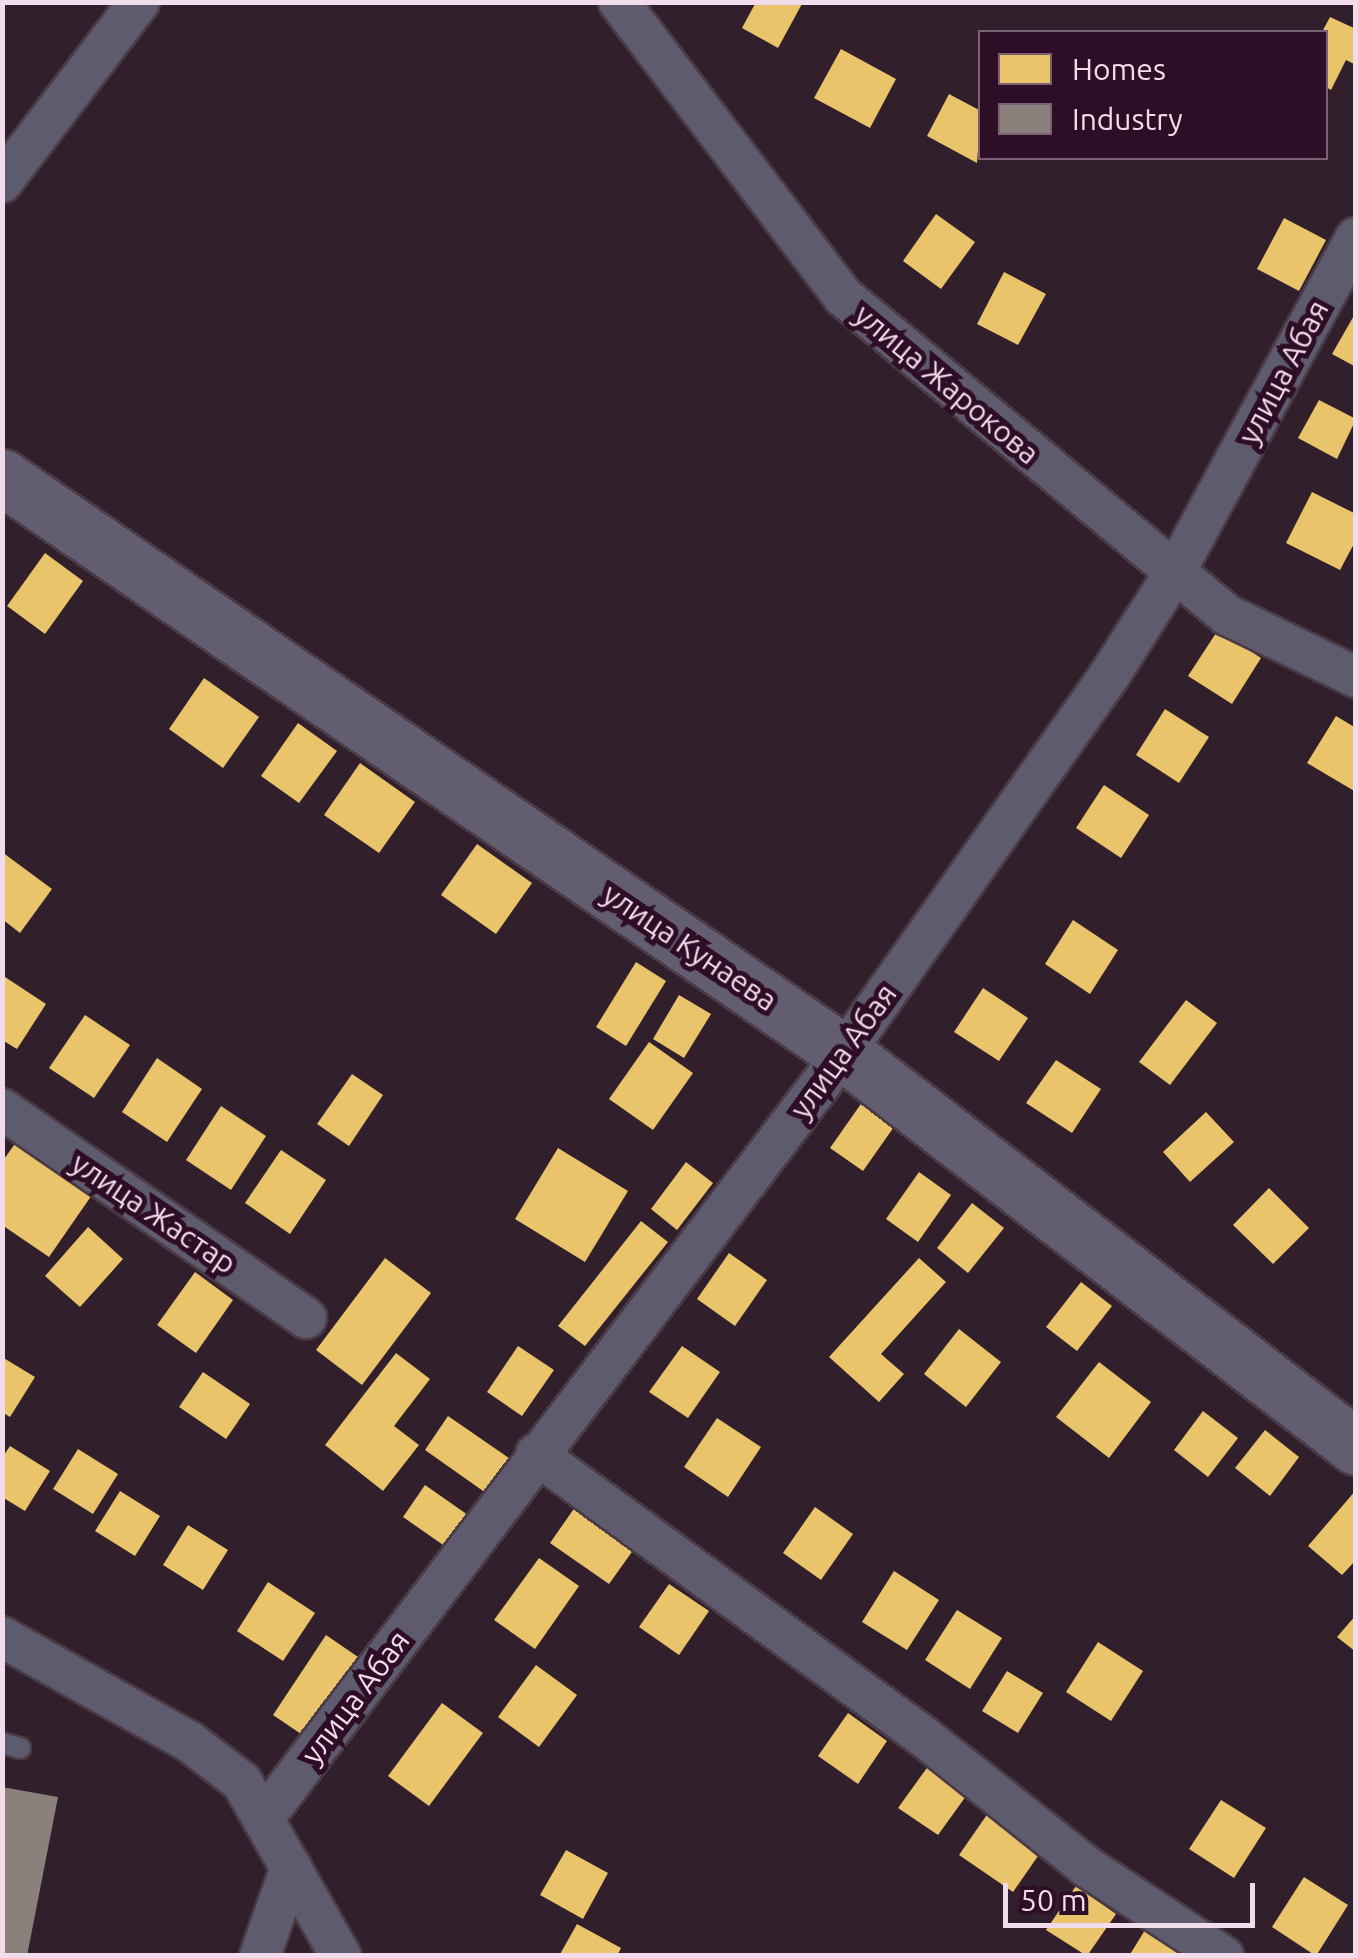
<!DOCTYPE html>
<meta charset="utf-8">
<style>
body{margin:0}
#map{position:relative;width:1358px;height:1958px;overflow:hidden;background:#311f2c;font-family:Ubuntu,sans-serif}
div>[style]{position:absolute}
.homes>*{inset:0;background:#e9c46a}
.industry>*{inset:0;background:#8a817c}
.roads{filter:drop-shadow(2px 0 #4a3b46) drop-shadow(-2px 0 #4a3b46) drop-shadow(0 2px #4a3b46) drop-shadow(0 -2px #4a3b46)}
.service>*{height:20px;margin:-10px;padding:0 10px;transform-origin:10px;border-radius:10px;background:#5f5b6e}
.minor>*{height:40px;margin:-20px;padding:0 20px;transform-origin:20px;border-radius:20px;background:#5f5b6e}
.secondary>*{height:55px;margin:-27.5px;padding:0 27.5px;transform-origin:27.5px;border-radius:27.5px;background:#635d72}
span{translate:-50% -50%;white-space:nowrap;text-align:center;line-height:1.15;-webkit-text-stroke:10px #2e0e26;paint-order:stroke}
.street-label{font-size:30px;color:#f2dbea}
.frame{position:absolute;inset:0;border:5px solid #f2dbea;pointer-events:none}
.legend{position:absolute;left:978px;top:30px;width:350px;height:130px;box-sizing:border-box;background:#2e0e26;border:2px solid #7c6074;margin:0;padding:12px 18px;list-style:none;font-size:30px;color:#f2dbea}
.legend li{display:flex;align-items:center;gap:20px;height:50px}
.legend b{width:50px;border:2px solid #7c6074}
.scale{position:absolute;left:1003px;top:1883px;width:252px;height:45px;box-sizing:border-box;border:5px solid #f2dbea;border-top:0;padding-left:12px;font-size:30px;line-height:35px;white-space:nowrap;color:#f2dbea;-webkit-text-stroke:8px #2e0e26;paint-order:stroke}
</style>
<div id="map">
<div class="homes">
<div style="clip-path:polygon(756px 2px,803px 2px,778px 48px,742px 28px)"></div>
<div style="clip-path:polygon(1330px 17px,1356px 29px,1356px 65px,1346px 60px,1331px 90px,1326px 87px,1322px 32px)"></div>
<div style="clip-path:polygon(841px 49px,896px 79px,870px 128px,814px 98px)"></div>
<div style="clip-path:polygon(949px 94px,981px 111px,977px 163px,927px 136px)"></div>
<div style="clip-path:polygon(936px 214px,975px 242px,941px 289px,903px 261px)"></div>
<div style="clip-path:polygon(1284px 218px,1326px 240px,1299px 291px,1257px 269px)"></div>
<div style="clip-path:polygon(1004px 272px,1046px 294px,1018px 345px,977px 324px)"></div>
<div style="clip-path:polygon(1356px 312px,1356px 367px,1332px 354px)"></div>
<div style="clip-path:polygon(1319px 400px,1356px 419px,1337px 459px,1298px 438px)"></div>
<div style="clip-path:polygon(1312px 492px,1356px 514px,1356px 540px,1340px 570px,1286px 543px)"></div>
<div style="clip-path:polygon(45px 553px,83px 581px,45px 634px,7px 606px)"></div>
<div style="clip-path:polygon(1218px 630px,1261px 658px,1232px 704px,1188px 676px)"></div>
<div style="clip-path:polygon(204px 678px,259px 717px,223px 768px,169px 729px)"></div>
<div style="clip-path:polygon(1165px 709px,1209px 737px,1179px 783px,1136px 755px)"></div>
<div style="clip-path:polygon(1336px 716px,1356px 728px,1356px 792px,1307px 763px)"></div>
<div style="clip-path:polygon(298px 723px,337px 751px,299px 803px,261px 776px)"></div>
<div style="clip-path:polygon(360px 763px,415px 802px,379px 853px,324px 815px)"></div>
<div style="clip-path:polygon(1104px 785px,1149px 815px,1121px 858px,1076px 828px)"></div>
<div style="clip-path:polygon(477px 844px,532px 883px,496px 934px,441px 895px)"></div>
<div style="clip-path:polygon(2px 852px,52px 889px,20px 933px,2px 919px)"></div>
<div style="clip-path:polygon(1073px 920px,1118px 950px,1090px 994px,1045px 964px)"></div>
<div style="clip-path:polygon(636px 962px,666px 981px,626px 1046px,596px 1027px)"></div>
<div style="clip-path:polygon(2px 975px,46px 1004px,17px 1049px,2px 1040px)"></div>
<div style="clip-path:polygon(983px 988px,1028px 1018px,999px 1061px,954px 1032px)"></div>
<div style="clip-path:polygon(679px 995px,711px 1014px,684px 1058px,653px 1039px)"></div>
<div style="clip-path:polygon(1186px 1000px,1217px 1023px,1170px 1085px,1139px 1062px)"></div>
<div style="clip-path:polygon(85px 1015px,130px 1045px,94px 1098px,49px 1068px)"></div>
<div style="clip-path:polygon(649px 1042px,693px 1073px,653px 1130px,609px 1099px)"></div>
<div style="clip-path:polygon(157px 1058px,202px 1089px,167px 1142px,122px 1112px)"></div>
<div style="clip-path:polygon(1056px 1060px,1101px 1089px,1072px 1133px,1026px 1103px)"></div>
<div style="clip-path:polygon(352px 1074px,383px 1095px,349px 1146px,317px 1124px)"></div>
<div style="clip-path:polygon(863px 1101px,896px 1124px,863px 1171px,830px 1148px)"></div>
<div style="clip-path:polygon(221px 1106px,266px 1136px,231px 1190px,186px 1160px)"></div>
<div style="clip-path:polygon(1206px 1112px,1234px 1142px,1190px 1182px,1163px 1152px)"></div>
<div style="clip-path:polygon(26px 1128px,94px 1192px,49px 1257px,2px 1225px,2px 1162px)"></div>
<div style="clip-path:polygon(558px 1148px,628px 1191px,585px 1262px,515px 1219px)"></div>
<div style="clip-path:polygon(281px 1150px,326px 1180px,290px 1234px,245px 1203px)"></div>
<div style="clip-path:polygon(686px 1162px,713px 1183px,677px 1230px,651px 1209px)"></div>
<div style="clip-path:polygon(919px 1172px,951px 1195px,918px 1242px,886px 1219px)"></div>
<div style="clip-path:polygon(1269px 1188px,1309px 1228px,1273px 1264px,1233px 1225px)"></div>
<div style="clip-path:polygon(972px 1203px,1004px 1228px,968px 1273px,937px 1248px)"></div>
<div style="clip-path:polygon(641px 1221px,668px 1242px,585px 1346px,558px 1326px)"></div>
<div style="clip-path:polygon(88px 1227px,123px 1259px,80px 1307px,45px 1276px)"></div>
<div style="clip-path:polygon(729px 1253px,767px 1280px,735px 1326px,697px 1299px)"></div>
<div style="clip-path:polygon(385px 1258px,431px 1293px,362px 1385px,316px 1350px)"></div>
<div style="clip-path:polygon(919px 1258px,946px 1282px,881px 1354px,904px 1374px,879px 1402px,829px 1357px)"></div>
<div style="clip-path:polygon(195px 1272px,233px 1300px,196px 1353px,157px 1325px)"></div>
<div style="clip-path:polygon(1081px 1282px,1112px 1306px,1077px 1351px,1046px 1327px)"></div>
<div style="clip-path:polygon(959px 1329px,1001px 1362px,966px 1407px,924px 1374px)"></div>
<div style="clip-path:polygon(518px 1346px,554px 1370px,522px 1416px,487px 1392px)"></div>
<div style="clip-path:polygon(682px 1346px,720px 1372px,688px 1418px,649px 1392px)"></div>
<div style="clip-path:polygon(396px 1353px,430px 1379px,394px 1426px,419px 1445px,383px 1491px,325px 1445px)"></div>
<div style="clip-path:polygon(2px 1357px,35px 1377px,10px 1417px,2px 1412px)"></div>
<div style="clip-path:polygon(1099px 1362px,1151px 1402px,1109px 1458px,1056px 1417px)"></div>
<div style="clip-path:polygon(203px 1372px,250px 1404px,226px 1439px,179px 1407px)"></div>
<div style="clip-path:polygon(1203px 1411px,1238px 1438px,1208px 1477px,1174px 1450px)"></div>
<div style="clip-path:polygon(448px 1416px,516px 1463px,493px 1498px,425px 1450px)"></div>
<div style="clip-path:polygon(717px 1418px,761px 1447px,728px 1497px,684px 1467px)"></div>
<div style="clip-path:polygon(1265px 1430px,1299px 1457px,1270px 1496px,1235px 1468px)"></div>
<div style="clip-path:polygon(10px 1446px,50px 1471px,25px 1511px,2px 1497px,2px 1458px)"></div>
<div style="clip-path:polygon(78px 1449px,118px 1474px,93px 1514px,53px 1489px)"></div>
<div style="clip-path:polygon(425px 1485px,478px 1522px,456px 1554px,403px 1517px)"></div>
<div style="clip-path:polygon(1356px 1490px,1356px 1560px,1342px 1575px,1308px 1546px)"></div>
<div style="clip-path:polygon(120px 1491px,160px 1516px,135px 1556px,95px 1531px)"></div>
<div style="clip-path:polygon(580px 1500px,639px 1542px,609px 1584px,550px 1543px)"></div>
<div style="clip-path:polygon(815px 1507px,853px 1534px,821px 1580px,783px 1553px)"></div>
<div style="clip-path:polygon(188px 1525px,228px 1550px,203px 1590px,163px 1565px)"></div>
<div style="clip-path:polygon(539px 1558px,579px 1586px,535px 1649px,494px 1620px)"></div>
<div style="clip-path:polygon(894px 1571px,939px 1600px,907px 1650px,862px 1622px)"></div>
<div style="clip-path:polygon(268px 1582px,315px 1613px,283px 1661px,237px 1631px)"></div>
<div style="clip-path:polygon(669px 1584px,709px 1611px,679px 1655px,639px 1627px)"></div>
<div style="clip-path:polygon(957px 1610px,1002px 1638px,970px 1689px,925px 1660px)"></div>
<div style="clip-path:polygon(1356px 1615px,1356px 1652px,1337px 1637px)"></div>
<div style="clip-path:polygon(326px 1635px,361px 1659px,307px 1738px,273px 1715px)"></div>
<div style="clip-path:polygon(1098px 1642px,1143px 1671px,1111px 1721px,1066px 1692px)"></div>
<div style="clip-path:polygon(536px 1665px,577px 1695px,539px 1747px,498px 1717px)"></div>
<div style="clip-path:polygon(1007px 1671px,1043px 1693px,1018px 1733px,982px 1711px)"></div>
<div style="clip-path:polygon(442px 1703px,483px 1733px,429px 1806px,388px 1776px)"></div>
<div style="clip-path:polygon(848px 1713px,887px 1741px,858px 1784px,818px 1756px)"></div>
<div style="clip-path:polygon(929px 1765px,969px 1792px,938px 1835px,898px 1808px)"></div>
<div style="clip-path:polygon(1002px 1793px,1056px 1830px,1013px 1892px,959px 1855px)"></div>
<div style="clip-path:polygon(1221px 1800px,1266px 1828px,1234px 1878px,1189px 1849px)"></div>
<div style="clip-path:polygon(566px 1850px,608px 1873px,583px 1919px,540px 1895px)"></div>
<div style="clip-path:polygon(1304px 1877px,1348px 1905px,1316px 1956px,1272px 1927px)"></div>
<div style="clip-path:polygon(1076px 1886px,1116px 1914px,1087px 1956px,1046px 1930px)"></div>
<div style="clip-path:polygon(577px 1924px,621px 1948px,617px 1956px,559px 1956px)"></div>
<div style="clip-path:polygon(1145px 1930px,1186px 1956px,1129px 1956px)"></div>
</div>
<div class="industry">
<div style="clip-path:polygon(2px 1787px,58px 1797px,27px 1956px,2px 1956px)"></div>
</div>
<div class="roads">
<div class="service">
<div style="left:2px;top:1743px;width:19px;rotate:16deg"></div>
</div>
<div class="minor">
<div style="left:619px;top:2px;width:371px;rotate:52.7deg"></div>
<div style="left:844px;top:297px;width:498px;rotate:39.7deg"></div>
<div style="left:1227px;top:615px;width:143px;rotate:25.7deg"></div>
<div style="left:2px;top:182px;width:226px;rotate:-52.7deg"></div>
<div style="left:2px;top:1109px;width:369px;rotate:34.5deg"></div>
<div style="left:536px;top:1454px;width:479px;rotate:36.1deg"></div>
<div style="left:923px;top:1736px;width:210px;rotate:38.6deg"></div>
<div style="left:1087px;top:1867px;width:163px;rotate:33.2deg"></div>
<div style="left:2px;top:1637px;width:215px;rotate:29.2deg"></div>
<div style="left:190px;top:1742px;width:66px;rotate:37.6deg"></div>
<div style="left:242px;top:1782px;width:200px;rotate:60.4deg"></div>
<div style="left:263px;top:1819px;width:961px;rotate:-52.82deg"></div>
<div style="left:844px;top:1053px;width:461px;rotate:-54.9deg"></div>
<div style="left:1109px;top:676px;width:121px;rotate:-57.5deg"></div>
<div style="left:1174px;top:574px;width:382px;rotate:-61.6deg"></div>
<div style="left:260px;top:1956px;width:94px;rotate:-70.8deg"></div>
</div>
<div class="secondary">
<div style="left:2px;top:477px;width:1020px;rotate:34.38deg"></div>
<div style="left:844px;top:1053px;width:646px;rotate:37.58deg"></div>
</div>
</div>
<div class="street-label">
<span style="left:1283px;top:372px;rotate:-62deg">улица Абая</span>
<span style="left:947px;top:384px;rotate:40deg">улица Жарокова</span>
<span style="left:690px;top:947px;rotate:34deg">улица Кунаева</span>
<span style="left:843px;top:1051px;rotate:-54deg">улица Абая</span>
<span style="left:154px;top:1213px;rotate:34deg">улица Жастар</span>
<span style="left:355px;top:1697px;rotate:-53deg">улица Абая</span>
</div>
<div class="frame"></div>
<ul class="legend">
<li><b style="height:28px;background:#e9c46a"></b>Homes</li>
<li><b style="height:28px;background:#8a817c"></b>Industry</li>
</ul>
<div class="scale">50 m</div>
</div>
